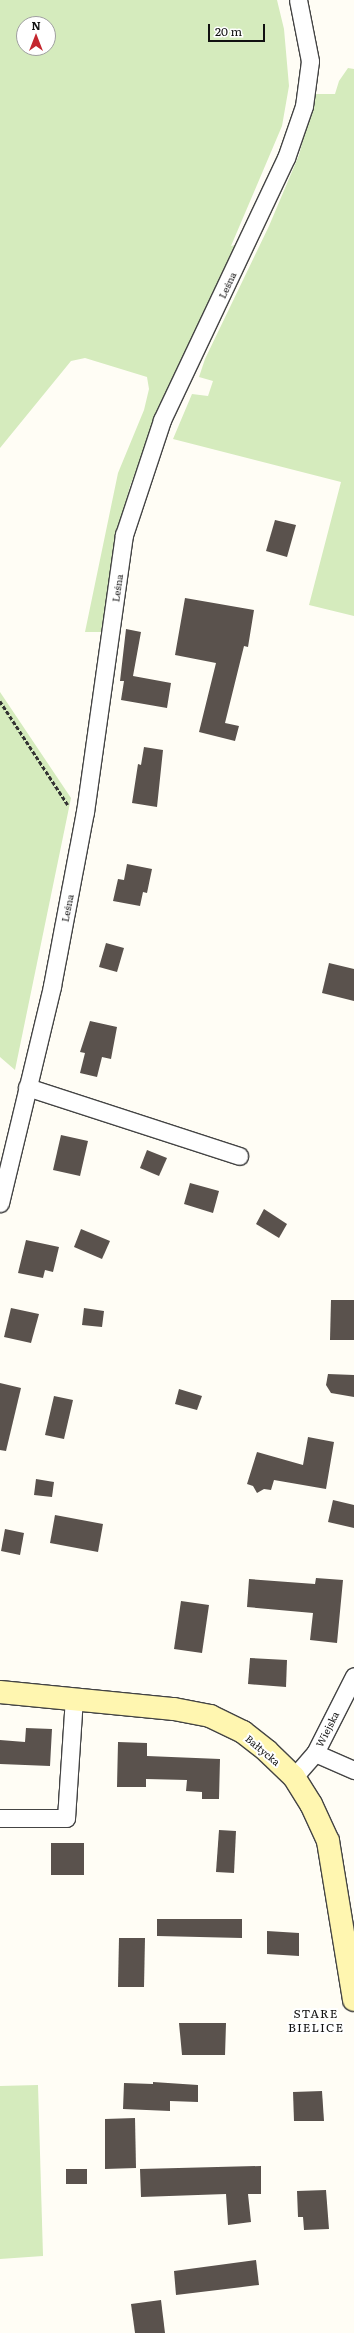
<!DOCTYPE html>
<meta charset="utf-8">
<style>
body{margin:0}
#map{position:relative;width:354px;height:2333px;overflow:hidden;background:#fffdf5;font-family:Literata,serif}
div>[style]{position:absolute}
.green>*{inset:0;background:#d5ebbd}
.building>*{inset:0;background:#5a524d}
.path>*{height:2.5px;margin-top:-1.25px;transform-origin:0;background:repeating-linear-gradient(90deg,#333 0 4px,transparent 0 6px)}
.roads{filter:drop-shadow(1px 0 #444) drop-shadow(-1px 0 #444) drop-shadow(0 1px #444) drop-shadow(0 -1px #444)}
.street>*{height:17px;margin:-8.5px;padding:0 8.5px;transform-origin:8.5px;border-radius:8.5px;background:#fff}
.secondary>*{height:22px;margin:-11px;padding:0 11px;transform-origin:11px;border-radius:11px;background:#fff6b0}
span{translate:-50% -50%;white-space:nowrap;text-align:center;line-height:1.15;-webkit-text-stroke:4px #fff;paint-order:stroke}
.street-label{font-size:10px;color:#111}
.quarter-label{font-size:12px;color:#111;letter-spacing:1px}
.north{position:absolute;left:16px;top:16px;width:40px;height:40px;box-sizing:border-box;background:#fff;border:1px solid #a0a0a0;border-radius:50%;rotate:0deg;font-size:11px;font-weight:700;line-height:16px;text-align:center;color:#111}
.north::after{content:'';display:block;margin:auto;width:14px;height:18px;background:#c4262e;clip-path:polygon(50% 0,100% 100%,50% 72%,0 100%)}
.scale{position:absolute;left:208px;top:24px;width:57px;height:18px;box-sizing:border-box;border:2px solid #111;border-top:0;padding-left:5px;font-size:12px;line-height:14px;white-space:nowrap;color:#111;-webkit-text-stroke:3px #fff;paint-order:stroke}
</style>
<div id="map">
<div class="green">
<div style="clip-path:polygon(evenodd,0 0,277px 0,284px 29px,289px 86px,282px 126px,231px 246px,239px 244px,162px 403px,130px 486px,117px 535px,101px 632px,85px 632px,118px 473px,144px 410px,149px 389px,147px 377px,85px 358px,71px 361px,0 448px,0 0,24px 24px,48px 24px,48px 48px,24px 48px,24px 24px)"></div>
<div style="clip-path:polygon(348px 68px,354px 69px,354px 616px,309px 605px,341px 482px,173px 439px,192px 394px,208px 396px,213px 381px,199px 377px,205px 359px,269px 226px,299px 155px,315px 94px,335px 94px,339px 81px)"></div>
<div style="clip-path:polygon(0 692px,71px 798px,15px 1070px,0 1057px)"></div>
<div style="clip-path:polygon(38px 2085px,43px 2256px,0 2259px,0 2086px)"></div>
</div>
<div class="building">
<div style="clip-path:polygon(275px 520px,296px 525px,287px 557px,266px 551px)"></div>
<div style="clip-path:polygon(185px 598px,254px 610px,248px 647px,244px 646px,225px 723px,239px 726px,235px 741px,199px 732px,216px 663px,175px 655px)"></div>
<div style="clip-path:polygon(126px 629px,141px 632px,133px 676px,171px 683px,167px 708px,121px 700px,124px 681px,120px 681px)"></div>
<div style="clip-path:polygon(144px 747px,163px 750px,157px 807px,132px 803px,138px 764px,141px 765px)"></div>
<div style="clip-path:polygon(127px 864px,152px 869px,147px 893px,143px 892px,140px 906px,113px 901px,118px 879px,124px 880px)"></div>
<div style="clip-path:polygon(106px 943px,124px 948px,117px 972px,99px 967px)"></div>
<div style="clip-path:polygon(329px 963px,354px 969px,354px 1001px,322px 993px)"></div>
<div style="clip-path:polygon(90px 1021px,117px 1027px,111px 1059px,102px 1057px,97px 1077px,80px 1073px,85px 1053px,80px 1052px)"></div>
<div style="clip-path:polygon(61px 1135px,88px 1141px,80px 1176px,53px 1170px)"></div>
<div style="clip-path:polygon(147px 1150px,167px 1158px,159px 1176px,140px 1168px)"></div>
<div style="clip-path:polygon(190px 1183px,219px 1191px,213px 1213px,184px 1204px)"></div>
<div style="clip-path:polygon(264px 1209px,287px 1224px,279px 1238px,256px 1224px)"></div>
<div style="clip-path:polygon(81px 1229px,110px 1241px,102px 1259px,74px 1247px)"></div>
<div style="clip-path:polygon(26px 1240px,59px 1247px,53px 1272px,45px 1270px,43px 1278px,18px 1273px)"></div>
<div style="clip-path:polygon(331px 1300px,354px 1300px,354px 1340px,330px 1340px)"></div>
<div style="clip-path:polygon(11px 1308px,39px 1314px,31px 1343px,4px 1337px)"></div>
<div style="clip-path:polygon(84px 1308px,104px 1311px,102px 1327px,82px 1325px)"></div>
<div style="clip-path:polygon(328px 1374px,354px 1375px,354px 1397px,331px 1393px,326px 1385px)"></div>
<div style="clip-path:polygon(0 1383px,21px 1388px,6px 1451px,0 1450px)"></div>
<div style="clip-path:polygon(179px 1389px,202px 1396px,197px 1410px,175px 1404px)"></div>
<div style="clip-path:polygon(54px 1396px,73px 1400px,64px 1439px,45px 1435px)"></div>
<div style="clip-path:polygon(308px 1437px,334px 1442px,326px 1489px,274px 1480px,271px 1490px,264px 1489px,257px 1493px,253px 1486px,247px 1484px,257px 1452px,303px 1465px)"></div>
<div style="clip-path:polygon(36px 1479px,54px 1482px,52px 1497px,34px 1495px)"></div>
<div style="clip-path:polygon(333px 1500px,354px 1505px,354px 1528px,328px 1522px)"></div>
<div style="clip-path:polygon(55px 1515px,103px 1524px,98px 1552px,50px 1543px)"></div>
<div style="clip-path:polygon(5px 1529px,24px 1533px,20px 1555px,1px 1551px)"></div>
<div style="clip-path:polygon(316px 1578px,343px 1580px,337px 1643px,310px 1640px,313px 1613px,247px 1607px,249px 1579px,315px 1584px)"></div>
<div style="clip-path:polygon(181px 1601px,209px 1605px,202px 1653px,174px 1649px)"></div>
<div style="clip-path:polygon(250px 1658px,287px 1660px,286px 1687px,248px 1684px)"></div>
<div style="clip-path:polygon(26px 1728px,52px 1729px,50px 1766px,0 1764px,0 1740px,25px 1742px)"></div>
<div style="clip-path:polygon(118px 1742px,147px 1743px,147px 1756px,220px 1759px,219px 1799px,202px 1799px,202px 1792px,186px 1791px,187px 1780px,146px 1779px,146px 1787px,117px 1787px)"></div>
<div style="clip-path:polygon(219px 1830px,236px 1831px,234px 1873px,216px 1872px)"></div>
<div style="clip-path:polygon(51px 1843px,84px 1843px,84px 1875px,51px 1875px)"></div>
<div style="clip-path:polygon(157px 1919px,242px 1919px,242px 1938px,157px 1936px)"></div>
<div style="clip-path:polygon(267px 1931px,299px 1933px,299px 1956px,267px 1954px)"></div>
<div style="clip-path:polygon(119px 1938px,145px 1938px,144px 1987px,118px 1987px)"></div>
<div style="clip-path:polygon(179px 2023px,226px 2023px,225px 2055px,182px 2055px)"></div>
<div style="clip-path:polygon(153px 2082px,198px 2085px,198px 2102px,170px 2101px,170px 2111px,123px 2109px,124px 2083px,153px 2084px)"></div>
<div style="clip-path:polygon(322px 2091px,324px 2121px,294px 2121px,293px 2092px)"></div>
<div style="clip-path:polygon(135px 2118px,136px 2168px,105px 2169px,105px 2119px)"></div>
<div style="clip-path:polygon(261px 2166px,261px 2194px,248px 2194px,251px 2222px,228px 2225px,226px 2194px,141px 2197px,140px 2169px)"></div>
<div style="clip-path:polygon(66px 2169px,87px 2169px,87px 2184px,66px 2184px)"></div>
<div style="clip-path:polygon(326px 2190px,329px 2229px,304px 2230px,303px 2217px,298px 2217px,297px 2191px)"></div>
<div style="clip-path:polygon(256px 2260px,259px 2285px,176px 2295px,174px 2271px)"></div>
<div style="clip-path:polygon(161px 2300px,165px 2333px,135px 2333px,131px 2304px)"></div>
</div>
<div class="path">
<div style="left:0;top:701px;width:124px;rotate:56.8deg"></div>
</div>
<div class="roads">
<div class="street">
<div style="left:27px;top:1087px;width:223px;rotate:18deg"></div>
<div style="left:0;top:1203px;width:223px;rotate:-76.5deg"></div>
<div style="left:52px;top:986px;width:177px;rotate:-79.3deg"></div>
<div style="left:85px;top:812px;width:280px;rotate:-82deg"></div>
<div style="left:124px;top:535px;width:121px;rotate:-71.7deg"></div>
<div style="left:162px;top:420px;width:290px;rotate:-64.7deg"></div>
<div style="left:286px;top:158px;width:55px;rotate:-70.9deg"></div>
<div style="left:304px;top:106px;width:45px;rotate:-82.4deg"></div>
<div style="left:310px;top:61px;width:62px;rotate:-101.1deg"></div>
<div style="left:315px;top:1753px;width:43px;rotate:23.6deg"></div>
<div style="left:294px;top:1777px;width:32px;rotate:-49deg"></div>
<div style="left:315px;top:1753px;width:86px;rotate:-63.1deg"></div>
<div style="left:0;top:1818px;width:66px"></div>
<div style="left:66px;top:1818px;width:120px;rotate:-86.2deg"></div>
</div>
<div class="secondary">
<div style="left:0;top:1692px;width:175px;rotate:5.6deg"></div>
<div style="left:174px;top:1709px;width:37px;rotate:11deg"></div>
<div style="left:210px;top:1716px;width:37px;rotate:26deg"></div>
<div style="left:243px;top:1732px;width:31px;rotate:38deg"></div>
<div style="left:267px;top:1751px;width:37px;rotate:44deg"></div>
<div style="left:294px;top:1777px;width:32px;rotate:58deg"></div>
<div style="left:311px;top:1804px;width:41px;rotate:65.3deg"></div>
<div style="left:328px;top:1841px;width:161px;rotate:80.7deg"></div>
</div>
</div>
<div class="street-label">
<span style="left:227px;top:285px;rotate:-65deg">Leśna</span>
<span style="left:117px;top:588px;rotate:-82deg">Leśna</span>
<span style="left:67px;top:908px;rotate:-79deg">Leśna</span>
<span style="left:327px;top:1729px;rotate:-63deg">Wiejska</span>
<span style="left:263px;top:1750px;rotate:40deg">Bałtycka</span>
</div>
<div class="quarter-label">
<span style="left:316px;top:2021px">STARE<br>BIELICE</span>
</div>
<div class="north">N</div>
<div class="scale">20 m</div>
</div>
